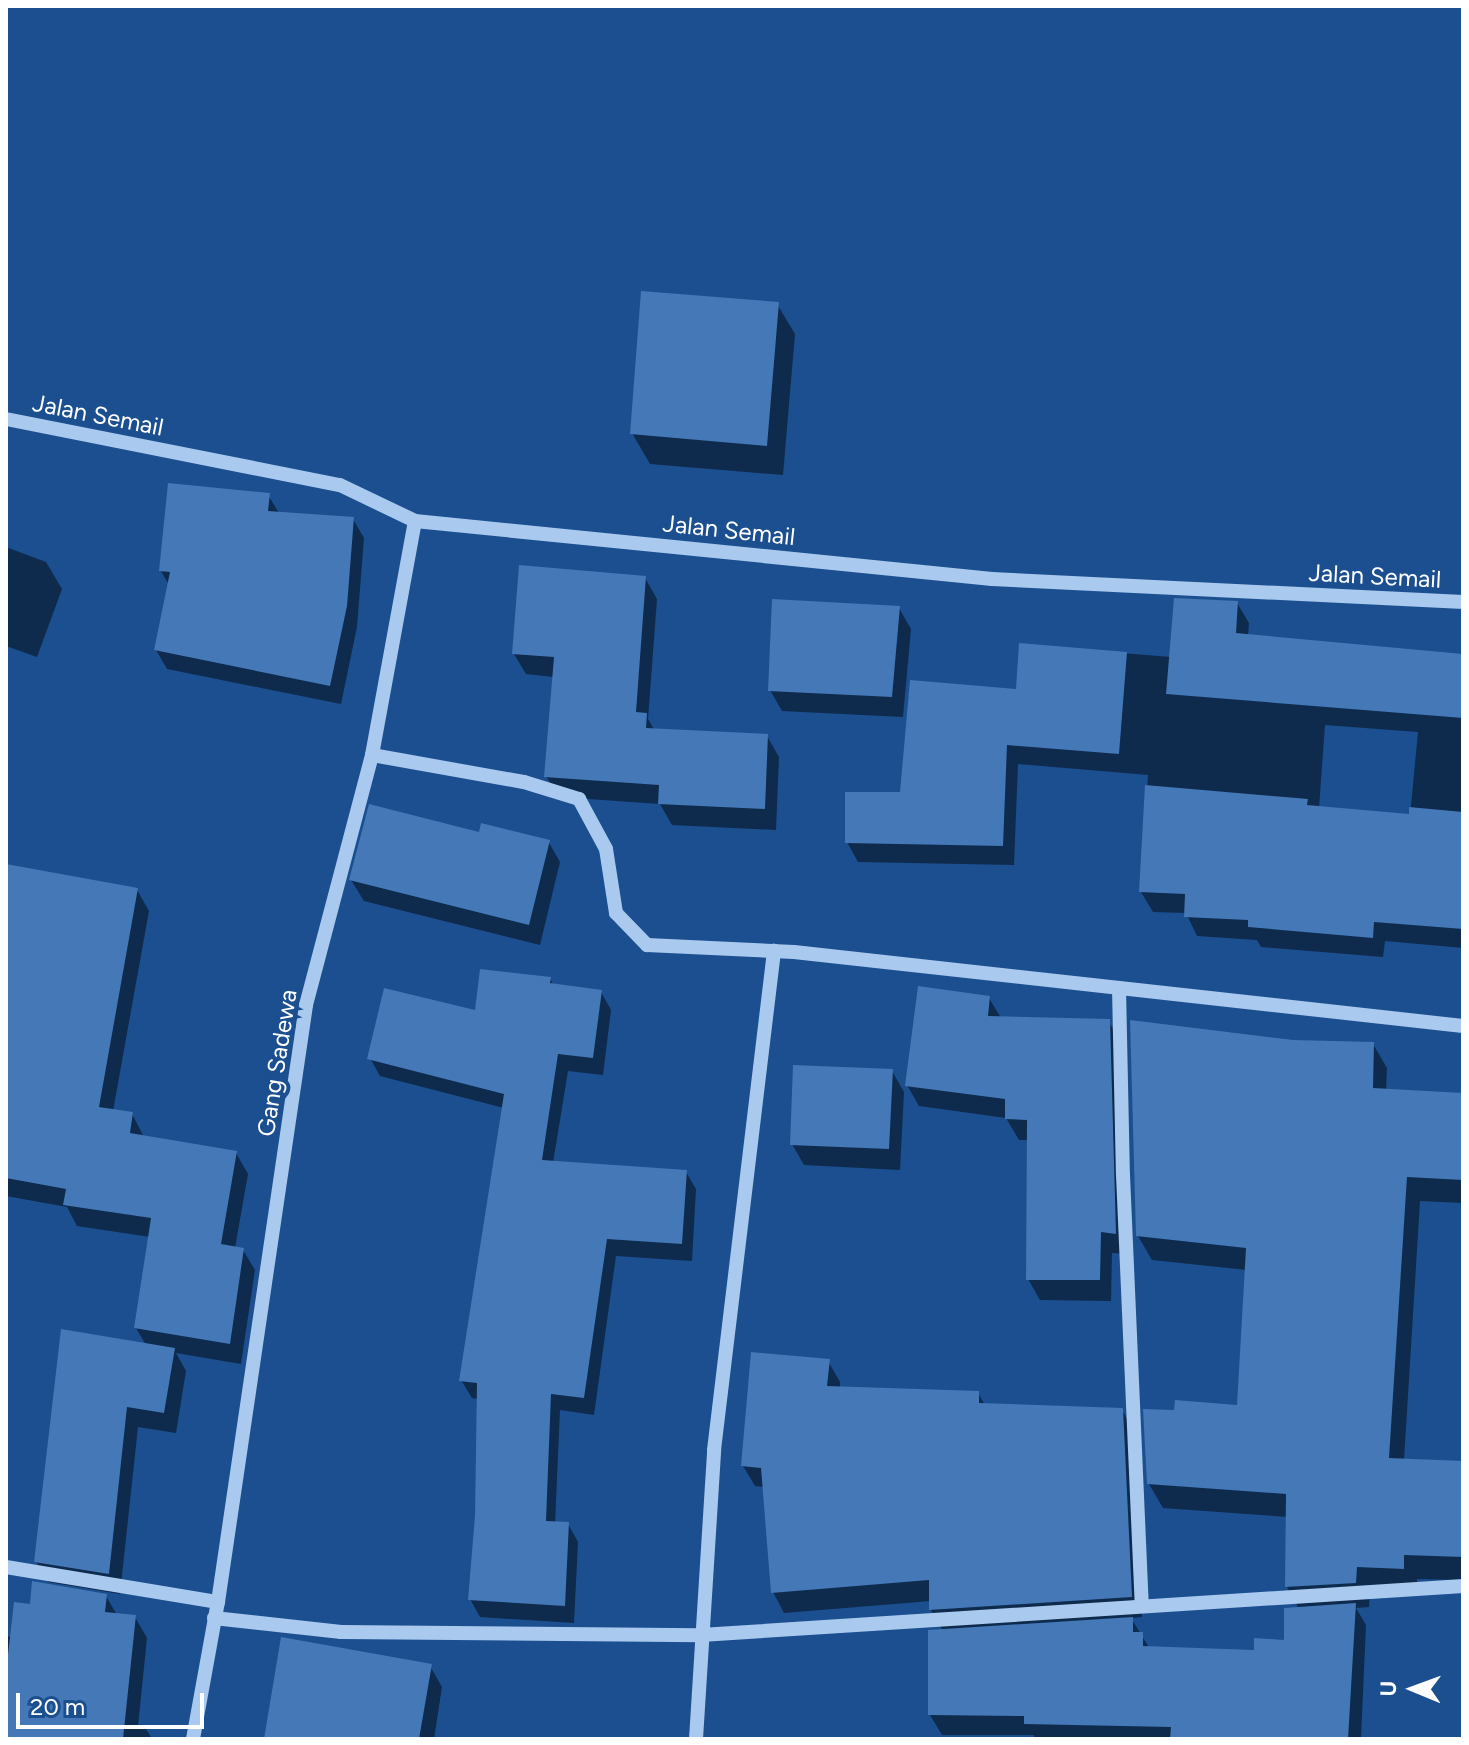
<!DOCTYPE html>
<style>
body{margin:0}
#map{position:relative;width:1469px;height:1745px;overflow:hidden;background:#1b4f8f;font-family:Figtree,sans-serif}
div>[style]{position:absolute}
.shadow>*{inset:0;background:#0007}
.building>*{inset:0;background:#4478b7}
.minor>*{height:14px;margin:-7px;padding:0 7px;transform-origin:7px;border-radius:7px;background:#a9c9ee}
span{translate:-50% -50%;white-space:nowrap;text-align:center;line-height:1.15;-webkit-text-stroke:8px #1b4f8f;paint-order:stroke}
.street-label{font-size:24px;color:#fff}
.frame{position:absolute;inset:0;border:8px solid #fff;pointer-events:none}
.north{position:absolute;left:1373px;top:1649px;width:80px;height:80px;-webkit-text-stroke:6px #1b4f8f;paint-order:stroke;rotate:271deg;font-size:22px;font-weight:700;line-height:32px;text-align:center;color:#fff}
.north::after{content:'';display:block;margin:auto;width:28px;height:36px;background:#fff;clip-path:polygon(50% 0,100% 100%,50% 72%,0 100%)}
.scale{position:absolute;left:16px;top:1693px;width:188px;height:36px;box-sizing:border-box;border:4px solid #fff;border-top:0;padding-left:10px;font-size:24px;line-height:28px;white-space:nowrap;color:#fff;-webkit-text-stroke:6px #1b4f8f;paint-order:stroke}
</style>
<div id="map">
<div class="shadow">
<div style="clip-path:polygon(777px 304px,795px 334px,783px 475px,650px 464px,632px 433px)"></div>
<div style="clip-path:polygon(268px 495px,279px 513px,353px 519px,364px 538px,357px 627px,341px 704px,167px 669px,156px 650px,169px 585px,161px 571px)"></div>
<div style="clip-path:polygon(6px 547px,46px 562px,62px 589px,37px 657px,6px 646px)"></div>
<div style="clip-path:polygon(645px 578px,657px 599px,648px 719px,655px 731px,767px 736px,779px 757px,776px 830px,672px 825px,660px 804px,559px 797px,546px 776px,554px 677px,526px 674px,514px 654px)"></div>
<div style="clip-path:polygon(evenodd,1237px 603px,1249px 623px,1248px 636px,1463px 656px,1463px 948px,1385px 941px,1383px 957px,1261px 947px,1257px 940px,1197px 936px,1186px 913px,1153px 912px,1141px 892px,1148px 775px,1018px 764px,1014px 865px,858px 862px,847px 842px,1018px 691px,1021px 645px,1171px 657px,1237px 603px,1325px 725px,1418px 732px,1410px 816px,1319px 808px,1325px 725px)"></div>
<div style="clip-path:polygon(899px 608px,911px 629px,903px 717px,782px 711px,770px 690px)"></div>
<div style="clip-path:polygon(481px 835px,548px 841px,560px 862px,540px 945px,364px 901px,351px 880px)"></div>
<div style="clip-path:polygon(6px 870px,137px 890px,149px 911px,113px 1111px,132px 1114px,144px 1137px,236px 1153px,248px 1174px,235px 1248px,243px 1250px,255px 1270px,241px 1364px,176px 1353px,186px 1371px,176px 1433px,138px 1427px,120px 1594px,48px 1582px,36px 1561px,146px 1345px,136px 1328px,150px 1237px,77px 1226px,67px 1207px,6px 1196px)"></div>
<div style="clip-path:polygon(550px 979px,554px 986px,601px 992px,611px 1010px,603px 1075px,568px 1071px,553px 1163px,686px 1172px,696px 1189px,692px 1261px,616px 1256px,594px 1415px,560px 1410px,555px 1524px,568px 1524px,578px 1542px,574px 1623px,480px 1617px,470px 1599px,477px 1516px,479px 1399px,472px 1398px,461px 1380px,504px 1108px,380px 1076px,370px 1058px)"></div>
<div style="clip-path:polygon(989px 998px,1001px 1018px,1108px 1021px,1121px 1042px,1126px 1254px,1112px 1253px,1111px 1301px,1040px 1300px,1028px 1279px,1029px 1140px,1019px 1140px,1006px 1118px,919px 1106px,907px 1085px)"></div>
<div style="clip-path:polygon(1293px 1042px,1373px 1044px,1387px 1068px,1386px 1091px,1463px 1095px,1463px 1203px,1420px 1201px,1404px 1460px,1463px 1463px,1463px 1580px,1417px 1579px,1417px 1592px,1370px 1591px,1369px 1607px,1356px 1608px,1366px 1625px,1361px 1739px,1034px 1739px,1034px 1735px,942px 1735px,930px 1715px,943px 1631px,931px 1610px,931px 1601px,784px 1613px,773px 1592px,765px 1487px,755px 1486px,743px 1466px,828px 1361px,840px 1382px,840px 1389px,978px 1393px,985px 1405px,1122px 1410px,1134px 1431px,1142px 1617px,1131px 1618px,1150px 1649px,1256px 1652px,1286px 1642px,1299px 1609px,1287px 1587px,1288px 1517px,1163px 1508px,1149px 1484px,1176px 1412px,1239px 1407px,1247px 1270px,1152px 1260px,1138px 1236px)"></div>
<div style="clip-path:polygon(892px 1071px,904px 1092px,900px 1170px,804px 1165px,792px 1144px)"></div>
<div style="clip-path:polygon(106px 1596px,117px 1615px,135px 1617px,147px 1638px,138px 1726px,145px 1727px,152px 1739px,6px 1739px,6px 1636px,12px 1637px,31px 1606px)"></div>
<div style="clip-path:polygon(430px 1666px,442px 1687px,434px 1739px,266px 1739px)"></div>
</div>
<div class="building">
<div style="clip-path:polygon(641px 291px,779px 302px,767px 446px,630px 434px)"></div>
<div style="clip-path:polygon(168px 483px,270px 493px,268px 511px,354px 517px,347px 606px,330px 686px,154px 650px,170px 572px,159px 571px)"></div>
<div style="clip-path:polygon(519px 565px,646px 576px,636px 712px,647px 713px,646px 728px,768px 734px,765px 809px,658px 804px,659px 785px,544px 777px,554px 657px,512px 654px)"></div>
<div style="clip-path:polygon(1174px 598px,1238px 601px,1236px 633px,1463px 654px,1463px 718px,1166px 694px)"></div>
<div style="clip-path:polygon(772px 599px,900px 606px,892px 697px,768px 691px)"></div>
<div style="clip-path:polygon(1019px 643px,1127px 652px,1119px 754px,1007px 745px,1003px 846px,845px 843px,845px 792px,900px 792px,910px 680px,1016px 689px)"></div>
<div style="clip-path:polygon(1145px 785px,1308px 799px,1307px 805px,1409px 814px,1409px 807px,1463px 812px,1463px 929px,1374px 922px,1373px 938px,1248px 927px,1248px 920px,1184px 917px,1185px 894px,1139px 892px)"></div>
<div style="clip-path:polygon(369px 804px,479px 832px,481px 823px,550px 840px,529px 925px,349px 880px)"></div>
<div style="clip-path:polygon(6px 864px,138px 888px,99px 1107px,133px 1112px,130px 1133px,237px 1151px,221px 1244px,244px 1248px,230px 1344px,134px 1328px,151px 1218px,63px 1205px,66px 1189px,6px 1178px)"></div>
<div style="clip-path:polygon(480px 969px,551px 977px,550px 983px,602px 990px,593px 1058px,558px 1054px,542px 1160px,687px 1170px,682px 1244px,607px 1239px,584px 1398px,551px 1394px,546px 1521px,569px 1522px,565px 1606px,468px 1600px,475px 1516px,477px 1383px,459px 1381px,504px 1094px,367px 1059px,384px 988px,475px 1010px)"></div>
<div style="clip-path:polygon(918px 986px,990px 996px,988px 1016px,1110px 1019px,1116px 1234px,1101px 1232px,1100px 1280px,1026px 1280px,1027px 1120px,1005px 1119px,1005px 1099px,905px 1086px)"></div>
<div style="clip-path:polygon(1130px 1020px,1293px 1040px,1374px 1042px,1373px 1088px,1463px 1093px,1463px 1180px,1407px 1177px,1389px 1458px,1463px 1461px,1463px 1557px,1404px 1555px,1404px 1569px,1357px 1567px,1356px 1583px,1285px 1587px,1286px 1494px,1147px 1484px,1143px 1409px,1174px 1410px,1175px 1400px,1237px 1405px,1246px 1248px,1136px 1236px)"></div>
<div style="clip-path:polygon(793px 1065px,893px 1069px,889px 1149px,790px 1145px)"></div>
<div style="clip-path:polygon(61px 1329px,175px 1348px,164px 1413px,127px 1407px,109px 1574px,34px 1562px)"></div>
<div style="clip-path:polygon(751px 1352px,830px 1359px,827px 1386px,979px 1391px,979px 1403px,1123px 1408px,1132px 1597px,929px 1610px,929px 1580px,771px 1593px,761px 1468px,741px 1466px)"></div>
<div style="clip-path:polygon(32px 1581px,107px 1594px,105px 1612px,136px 1615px,123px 1739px,6px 1739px,6px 1672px,14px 1602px,30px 1604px)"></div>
<div style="clip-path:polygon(1356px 1603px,1348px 1739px,1170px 1739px,1171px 1727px,1024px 1724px,1024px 1716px,928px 1715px,928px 1630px,1133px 1617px,1133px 1632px,1143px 1632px,1143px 1646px,1254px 1650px,1254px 1638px,1284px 1640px,1284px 1608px)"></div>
<div style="clip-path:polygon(281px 1637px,432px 1664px,419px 1739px,264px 1739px)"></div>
</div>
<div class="minor">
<div style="left:6px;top:419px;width:340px;rotate:11.2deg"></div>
<div style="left:340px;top:485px;width:83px;rotate:25.6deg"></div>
<div style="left:415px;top:521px;width:580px;rotate:5.74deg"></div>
<div style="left:992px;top:579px;width:472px;rotate:2.8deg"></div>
<div style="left:372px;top:755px;width:154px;rotate:10.1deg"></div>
<div style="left:524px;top:782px;width:58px;rotate:17.2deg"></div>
<div style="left:579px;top:799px;width:57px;rotate:61.6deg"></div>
<div style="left:606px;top:849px;width:65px;rotate:81.1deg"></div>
<div style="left:616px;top:913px;width:45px;rotate:45.9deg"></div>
<div style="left:647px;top:945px;width:147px;rotate:2.7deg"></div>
<div style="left:794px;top:952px;width:673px;rotate:6.31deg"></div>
<div style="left:1119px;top:988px;width:187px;rotate:88.8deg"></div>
<div style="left:1123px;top:1175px;width:431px;rotate:87.5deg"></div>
<div style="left:6px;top:1567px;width:215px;rotate:9.4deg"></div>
<div style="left:214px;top:1618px;width:128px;rotate:6.3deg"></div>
<div style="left:341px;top:1632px;width:360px;rotate:0.5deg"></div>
<div style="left:701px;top:1635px;width:764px;rotate:-3.68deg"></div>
<div style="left:193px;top:1739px;width:139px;rotate:-79.7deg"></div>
<div style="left:218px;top:1602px;width:603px;rotate:-81.61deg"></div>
<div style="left:306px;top:1005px;width:259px;rotate:-75.2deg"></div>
<div style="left:372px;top:755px;width:238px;rotate:-79.6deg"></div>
<div style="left:696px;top:1739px;width:290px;rotate:-86.4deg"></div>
<div style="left:714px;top:1450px;width:503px;rotate:-83.14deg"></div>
</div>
<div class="street-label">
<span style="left:98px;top:415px;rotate:11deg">Jalan Semail</span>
<span style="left:729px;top:530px;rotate:6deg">Jalan Semail</span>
<span style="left:1375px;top:576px;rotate:3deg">Jalan Semail</span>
<span style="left:277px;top:1063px;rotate:-81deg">Gang Sadewa</span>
</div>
<div class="frame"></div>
<div class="north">U</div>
<div class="scale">20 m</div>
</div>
